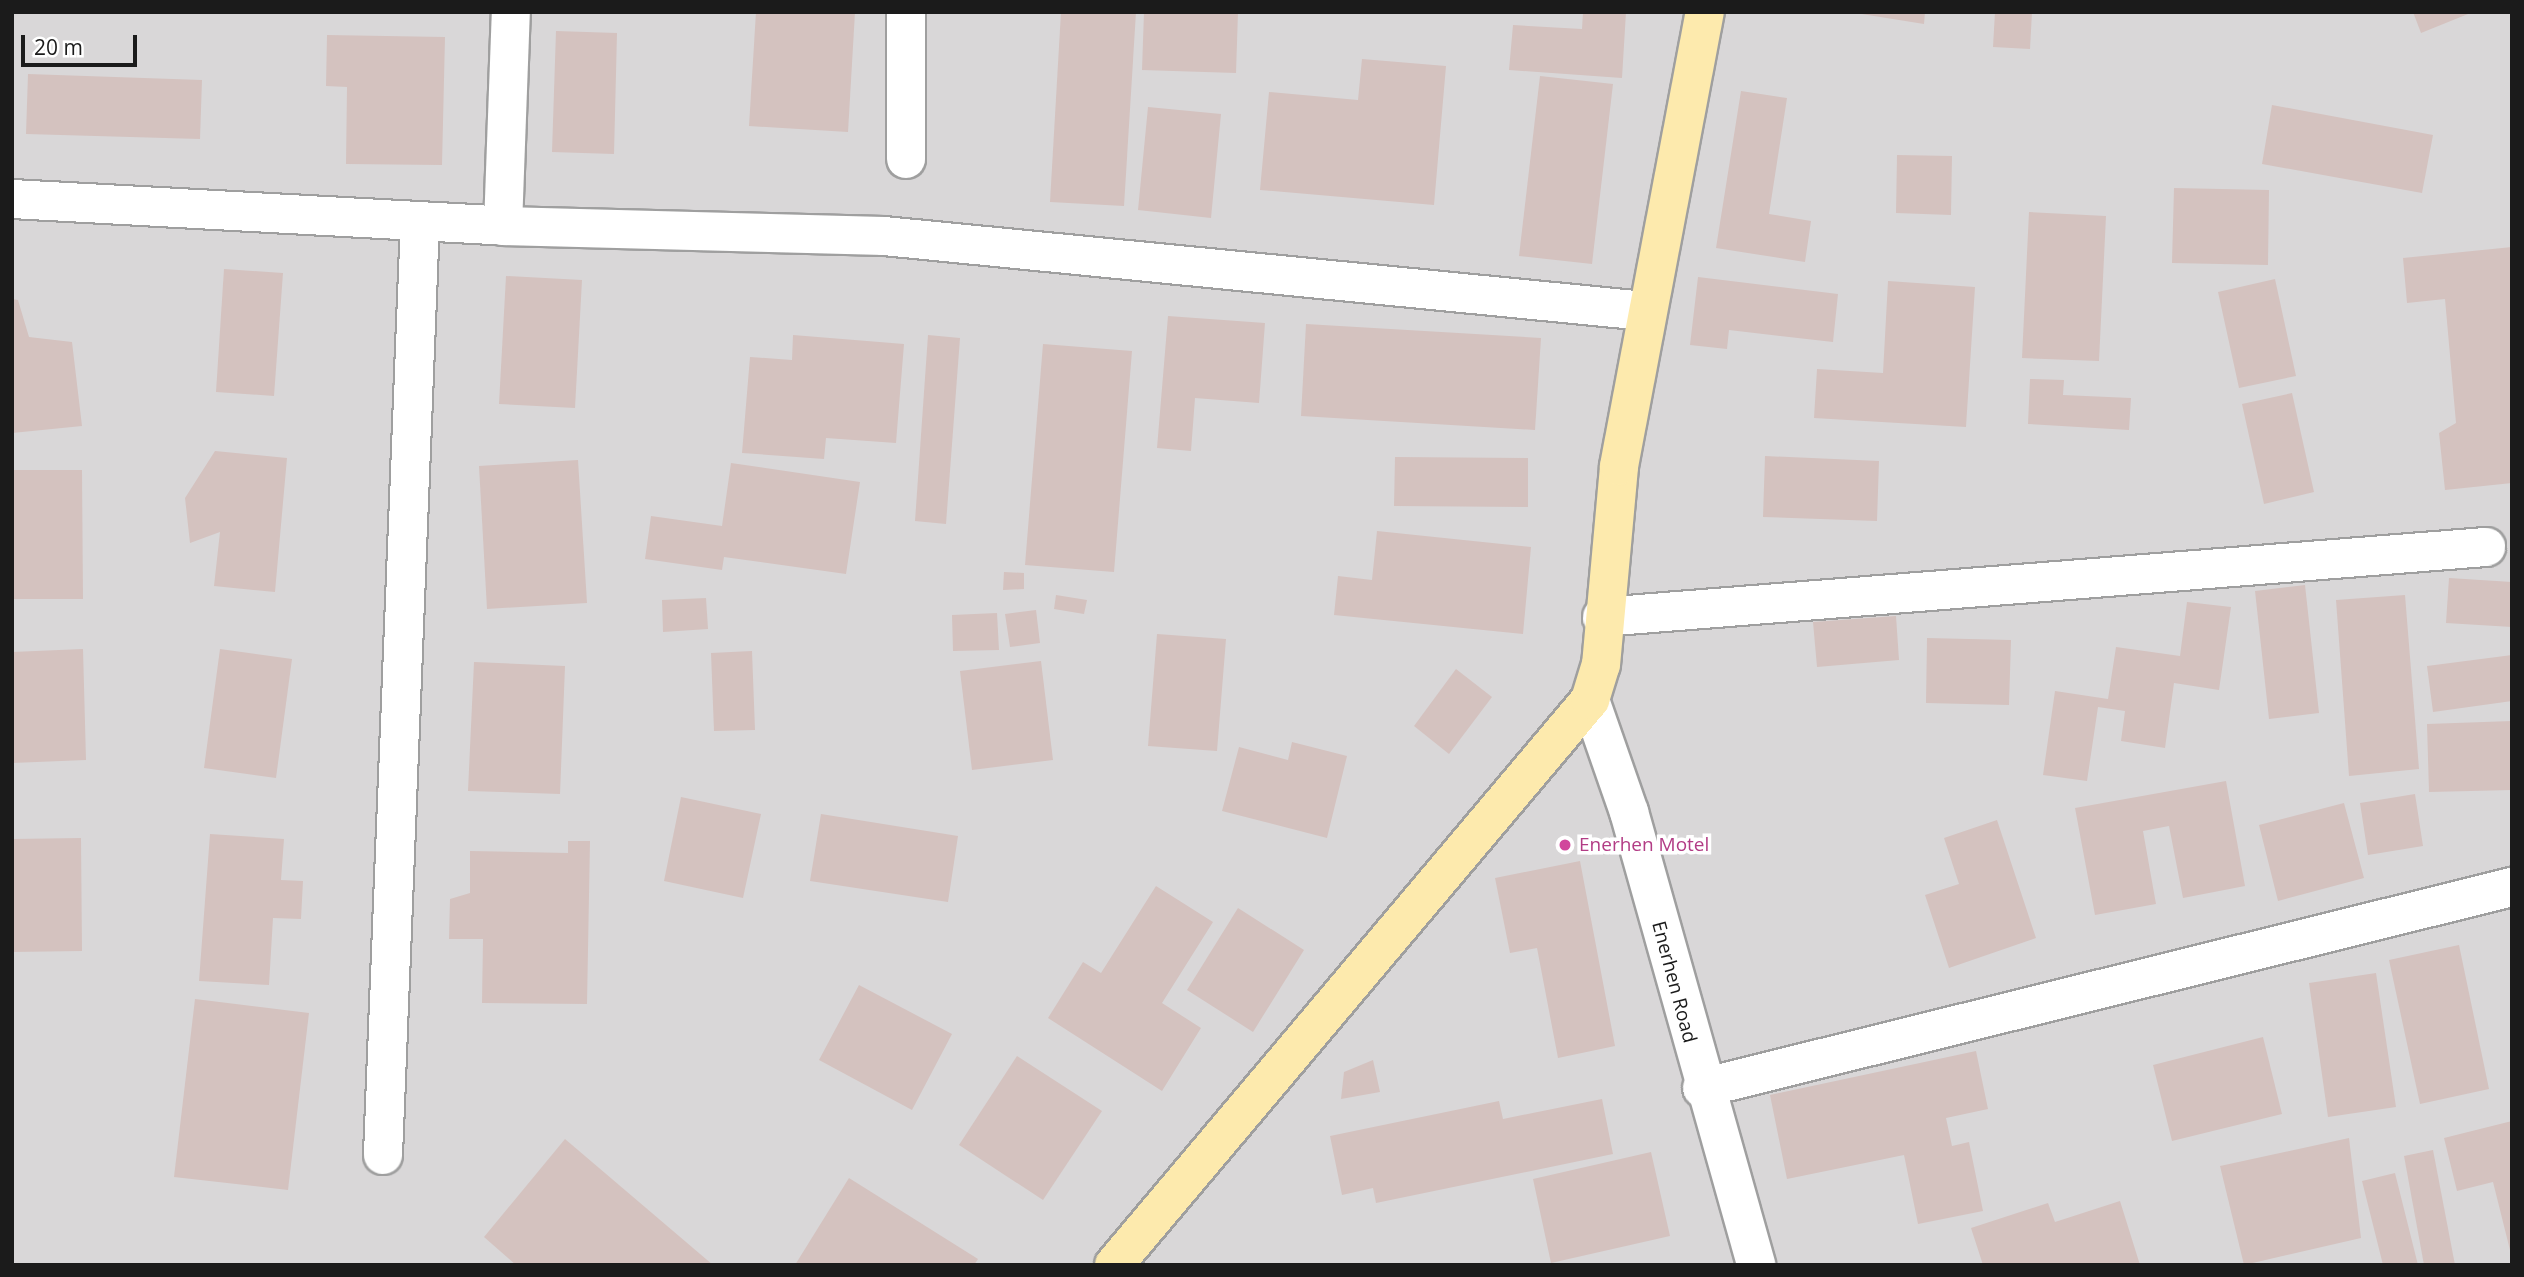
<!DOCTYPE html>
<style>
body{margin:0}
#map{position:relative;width:2524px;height:1277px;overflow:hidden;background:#ede4df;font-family:"Open Sans",sans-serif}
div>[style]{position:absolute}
.residential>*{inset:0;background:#d9d7d8}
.building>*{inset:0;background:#d4c2bf}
.roads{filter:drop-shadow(2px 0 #9f9f9f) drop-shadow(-2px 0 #9f9f9f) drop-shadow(0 2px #9f9f9f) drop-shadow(0 -2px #9f9f9f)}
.minor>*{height:38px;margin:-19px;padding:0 19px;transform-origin:19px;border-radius:19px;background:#fff}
.tertiary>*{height:38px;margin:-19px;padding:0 19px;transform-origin:19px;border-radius:19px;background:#fff}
.secondary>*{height:38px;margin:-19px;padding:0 19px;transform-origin:19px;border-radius:19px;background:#fdeaad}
.dots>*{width:19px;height:19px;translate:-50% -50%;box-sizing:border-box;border:4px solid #fff;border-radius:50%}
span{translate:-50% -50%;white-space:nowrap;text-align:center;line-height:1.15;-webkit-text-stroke:7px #fff;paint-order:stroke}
.hotel-label{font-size:19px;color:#b23c85}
.left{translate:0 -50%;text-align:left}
.street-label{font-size:19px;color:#1b1b1b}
.frame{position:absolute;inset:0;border:14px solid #1b1b1b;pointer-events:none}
.scale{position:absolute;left:21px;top:35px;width:116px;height:32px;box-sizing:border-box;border:4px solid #1b1b1b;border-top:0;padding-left:9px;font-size:21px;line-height:24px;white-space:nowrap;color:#1b1b1b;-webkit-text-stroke:5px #fff;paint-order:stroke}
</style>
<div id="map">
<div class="residential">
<div style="clip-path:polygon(12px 12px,2512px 12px,2512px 1265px,12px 1265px)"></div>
</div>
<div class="building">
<div style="clip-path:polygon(756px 12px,855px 12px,848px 132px,749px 126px)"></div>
<div style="clip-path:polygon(1061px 12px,1136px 12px,1124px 206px,1050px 202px)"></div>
<div style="clip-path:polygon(1144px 12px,1238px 12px,1236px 73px,1142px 70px)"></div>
<div style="clip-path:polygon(1583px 12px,1626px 12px,1622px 78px,1509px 70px,1513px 25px,1582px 29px)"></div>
<div style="clip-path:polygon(1849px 12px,1925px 12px,1924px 24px)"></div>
<div style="clip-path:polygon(1995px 12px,2032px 12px,2030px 49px,1993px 47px)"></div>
<div style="clip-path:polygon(2413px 12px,2473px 12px,2421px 33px)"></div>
<div style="clip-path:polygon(556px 31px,617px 33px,614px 154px,552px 152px)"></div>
<div style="clip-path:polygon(327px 35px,445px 37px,442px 165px,346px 164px,347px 87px,326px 86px)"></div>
<div style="clip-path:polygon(1362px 59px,1446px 66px,1434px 205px,1260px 190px,1269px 92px,1358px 100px)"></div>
<div style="clip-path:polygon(28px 74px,202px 80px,200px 139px,26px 134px)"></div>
<div style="clip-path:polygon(1540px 76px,1613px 84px,1592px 264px,1519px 256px)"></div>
<div style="clip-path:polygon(1741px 91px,1787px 98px,1769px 214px,1811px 221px,1805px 262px,1716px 248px)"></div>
<div style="clip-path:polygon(2272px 105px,2433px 135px,2422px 193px,2262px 164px)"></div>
<div style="clip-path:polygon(1148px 107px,1221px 114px,1211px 218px,1138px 210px)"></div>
<div style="clip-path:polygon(1897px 155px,1952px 156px,1951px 215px,1896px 213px)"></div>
<div style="clip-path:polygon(2174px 188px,2269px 190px,2268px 265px,2172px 263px)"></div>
<div style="clip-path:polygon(2029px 212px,2106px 216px,2099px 361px,2022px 358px)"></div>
<div style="clip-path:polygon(2512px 247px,2512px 483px,2445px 490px,2439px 433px,2456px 423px,2445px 299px,2407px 303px,2403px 258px)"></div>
<div style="clip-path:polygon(224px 269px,283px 273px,274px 396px,216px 392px)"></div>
<div style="clip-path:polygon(506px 276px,582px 280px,575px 408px,499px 404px)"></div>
<div style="clip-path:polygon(1698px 277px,1838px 294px,1833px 342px,1729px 330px,1727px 349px,1690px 345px)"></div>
<div style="clip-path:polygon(2275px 279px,2296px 376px,2239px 388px,2218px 292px)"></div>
<div style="clip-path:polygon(1888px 281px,1975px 287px,1966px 427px,1814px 418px,1817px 369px,1883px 373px)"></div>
<div style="clip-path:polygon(12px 299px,18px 300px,29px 337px,72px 342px,82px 426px,12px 433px)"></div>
<div style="clip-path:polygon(1168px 316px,1265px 323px,1259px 403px,1195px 398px,1191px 451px,1157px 448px)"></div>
<div style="clip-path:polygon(1306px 324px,1541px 338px,1535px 430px,1301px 416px)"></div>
<div style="clip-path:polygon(793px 335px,904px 344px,896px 443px,826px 438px,824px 459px,742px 453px,750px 357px,792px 360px)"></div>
<div style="clip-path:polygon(928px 335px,960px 338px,946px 524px,915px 521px)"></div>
<div style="clip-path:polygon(1043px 344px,1132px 351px,1114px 572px,1025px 565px)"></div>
<div style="clip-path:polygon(2030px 379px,2064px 380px,2063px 395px,2131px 398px,2129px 430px,2028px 424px)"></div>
<div style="clip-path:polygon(2292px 393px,2314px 492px,2264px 504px,2242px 404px)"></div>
<div style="clip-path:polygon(215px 451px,287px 458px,275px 592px,214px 586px,220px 532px,190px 543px,185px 498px)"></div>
<div style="clip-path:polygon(1765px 456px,1879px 461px,1877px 521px,1763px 517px)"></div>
<div style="clip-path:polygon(1395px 457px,1528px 458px,1528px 507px,1394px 506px)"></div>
<div style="clip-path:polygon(578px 460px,587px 603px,487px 609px,479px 466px)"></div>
<div style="clip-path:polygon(731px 463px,860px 482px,846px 574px,724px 557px,722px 570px,645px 559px,651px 516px,722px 526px)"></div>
<div style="clip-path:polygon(12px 470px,82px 470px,83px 599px,12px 599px)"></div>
<div style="clip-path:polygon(1377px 531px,1531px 547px,1523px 634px,1334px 615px,1338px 576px,1372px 580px)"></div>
<div style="clip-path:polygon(1004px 572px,1024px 573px,1024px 589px,1003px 590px)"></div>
<div style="clip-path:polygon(2449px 578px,2512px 582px,2512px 627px,2446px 623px)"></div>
<div style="clip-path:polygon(2305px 585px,2319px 713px,2269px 719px,2255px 591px)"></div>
<div style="clip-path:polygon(1056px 595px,1087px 600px,1084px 614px,1054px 609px)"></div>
<div style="clip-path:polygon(2405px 595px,2419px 769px,2349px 776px,2336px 600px)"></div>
<div style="clip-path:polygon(706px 598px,708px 629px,663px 632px,662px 600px)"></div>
<div style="clip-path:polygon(2187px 602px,2231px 607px,2219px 690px,2174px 683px,2165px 748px,2121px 741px,2125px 711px,2098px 707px,2087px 781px,2043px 775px,2055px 691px,2108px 699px,2116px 647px,2180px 656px)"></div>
<div style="clip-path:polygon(1036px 610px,1040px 643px,1010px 647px,1005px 614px)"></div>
<div style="clip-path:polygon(997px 613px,999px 650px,953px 651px,952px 615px)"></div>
<div style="clip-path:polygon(1896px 616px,1899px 660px,1817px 667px,1813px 622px)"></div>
<div style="clip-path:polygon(1157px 634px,1226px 639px,1217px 751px,1148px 746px)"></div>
<div style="clip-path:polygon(1927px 638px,2011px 640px,2009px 705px,1926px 703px)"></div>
<div style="clip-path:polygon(83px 649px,86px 760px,12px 763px,12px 652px)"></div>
<div style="clip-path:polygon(220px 649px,292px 659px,276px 778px,204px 768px)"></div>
<div style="clip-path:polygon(752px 651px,755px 730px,714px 731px,711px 653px)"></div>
<div style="clip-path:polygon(2512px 655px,2512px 701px,2433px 712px,2427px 666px)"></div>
<div style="clip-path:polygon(1041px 661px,1053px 760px,972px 770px,960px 671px)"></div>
<div style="clip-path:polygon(474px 662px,565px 666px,560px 794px,468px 791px)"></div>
<div style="clip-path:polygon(1456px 669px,1492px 697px,1449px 754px,1414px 726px)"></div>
<div style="clip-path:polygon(2512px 721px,2512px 790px,2429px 792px,2427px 724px)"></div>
<div style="clip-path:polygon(1292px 742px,1347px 756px,1327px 838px,1222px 811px,1239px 747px,1288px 760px)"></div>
<div style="clip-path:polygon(2226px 781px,2245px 886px,2183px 898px,2169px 826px,2143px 831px,2156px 904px,2095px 915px,2075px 808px)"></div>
<div style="clip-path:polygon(2415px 794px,2423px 846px,2368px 855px,2360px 803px)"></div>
<div style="clip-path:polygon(681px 797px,761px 814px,743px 898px,664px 881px)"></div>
<div style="clip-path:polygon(2344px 803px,2364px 878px,2278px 901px,2259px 825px)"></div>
<div style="clip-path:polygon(821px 814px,958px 836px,948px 902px,810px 881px)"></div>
<div style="clip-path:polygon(1997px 820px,2036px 938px,1949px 968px,1925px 895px,1959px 884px,1944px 838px)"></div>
<div style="clip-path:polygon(210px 834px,284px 839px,281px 880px,303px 881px,301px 919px,273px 918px,269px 985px,199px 981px)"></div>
<div style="clip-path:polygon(81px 838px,82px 951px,12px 952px,12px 839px)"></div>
<div style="clip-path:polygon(568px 841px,590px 841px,587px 1004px,482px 1003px,483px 939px,449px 939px,450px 899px,470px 893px,470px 851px,568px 853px)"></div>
<div style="clip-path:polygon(1580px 861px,1615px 1046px,1558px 1058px,1537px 948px,1510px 953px,1495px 878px)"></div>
<div style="clip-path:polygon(1156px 886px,1213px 922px,1162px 1003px,1201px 1028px,1162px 1091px,1048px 1018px,1083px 962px,1101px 973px)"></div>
<div style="clip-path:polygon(1238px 908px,1304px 950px,1253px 1032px,1187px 990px)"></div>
<div style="clip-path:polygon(2459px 945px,2489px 1089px,2420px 1104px,2389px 960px)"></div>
<div style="clip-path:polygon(2376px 973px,2396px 1107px,2328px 1117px,2309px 983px)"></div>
<div style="clip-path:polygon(859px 985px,952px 1034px,912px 1110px,819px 1060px)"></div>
<div style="clip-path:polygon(195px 999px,309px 1013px,288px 1190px,174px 1177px)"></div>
<div style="clip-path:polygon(2263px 1037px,2282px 1114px,2172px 1141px,2153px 1065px)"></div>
<div style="clip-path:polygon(1976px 1051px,1988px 1109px,1946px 1118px,1952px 1146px,1969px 1142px,1983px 1211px,1918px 1224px,1904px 1155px,1787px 1179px,1770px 1095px)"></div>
<div style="clip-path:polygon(1017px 1056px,1102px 1111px,1043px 1200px,959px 1145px)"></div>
<div style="clip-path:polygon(1373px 1060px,1380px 1092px,1341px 1099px,1344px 1072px)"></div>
<div style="clip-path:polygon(1602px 1099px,1613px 1154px,1376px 1203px,1373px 1188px,1342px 1195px,1330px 1136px,1499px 1101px,1503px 1119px)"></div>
<div style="clip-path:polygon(2512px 1121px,2512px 1254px,2511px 1254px,2493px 1182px,2457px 1191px,2444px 1138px)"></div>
<div style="clip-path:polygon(2349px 1138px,2361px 1238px,2244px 1265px,2220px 1166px)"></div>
<div style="clip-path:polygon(565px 1139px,713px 1265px,516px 1265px,484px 1237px)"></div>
<div style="clip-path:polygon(2433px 1150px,2455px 1265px,2424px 1265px,2404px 1156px)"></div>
<div style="clip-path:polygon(1651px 1152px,1670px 1236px,1551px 1263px,1533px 1179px)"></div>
<div style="clip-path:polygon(2395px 1173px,2418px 1265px,2383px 1265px,2362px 1181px)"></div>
<div style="clip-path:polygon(849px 1178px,978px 1259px,974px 1265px,795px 1265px)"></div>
<div style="clip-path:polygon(2120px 1201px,2140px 1265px,1983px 1265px,1971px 1228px,2048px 1203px,2055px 1222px)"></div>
</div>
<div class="roads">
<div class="minor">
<div style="left:906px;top:12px;width:147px;rotate:90deg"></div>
<div style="left:12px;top:199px;width:492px;rotate:3.1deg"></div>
<div style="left:503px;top:226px;width:381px;rotate:1.5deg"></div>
<div style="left:884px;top:236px;width:765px;rotate:5.63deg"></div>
<div style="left:503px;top:226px;width:214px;rotate:-87.9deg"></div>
<div style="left:1602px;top:617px;width:887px;rotate:-4.53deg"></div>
<div style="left:1702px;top:1088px;width:835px;rotate:-13.94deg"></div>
<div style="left:383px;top:1155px;width:934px;rotate:-87.73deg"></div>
</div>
<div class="tertiary">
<div style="left:1590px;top:700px;width:119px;rotate:70.8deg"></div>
<div style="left:1629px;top:812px;width:470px;rotate:74.3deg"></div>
</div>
<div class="secondary">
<div style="left:1114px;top:1265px;width:739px;rotate:-49.89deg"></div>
<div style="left:1590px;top:700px;width:37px;rotate:-73deg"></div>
<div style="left:1601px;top:665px;width:200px;rotate:-84.8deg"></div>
<div style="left:1619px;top:466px;width:462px;rotate:-79.3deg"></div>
</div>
</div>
<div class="dots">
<div style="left:1565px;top:845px;background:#d1479c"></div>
</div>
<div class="hotel-label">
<span class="left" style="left:1579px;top:845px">Enerhen Motel</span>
</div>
<div class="street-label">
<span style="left:1674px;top:982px;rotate:75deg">Enerhen Road</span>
</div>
<div class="frame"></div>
<div class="scale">20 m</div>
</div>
